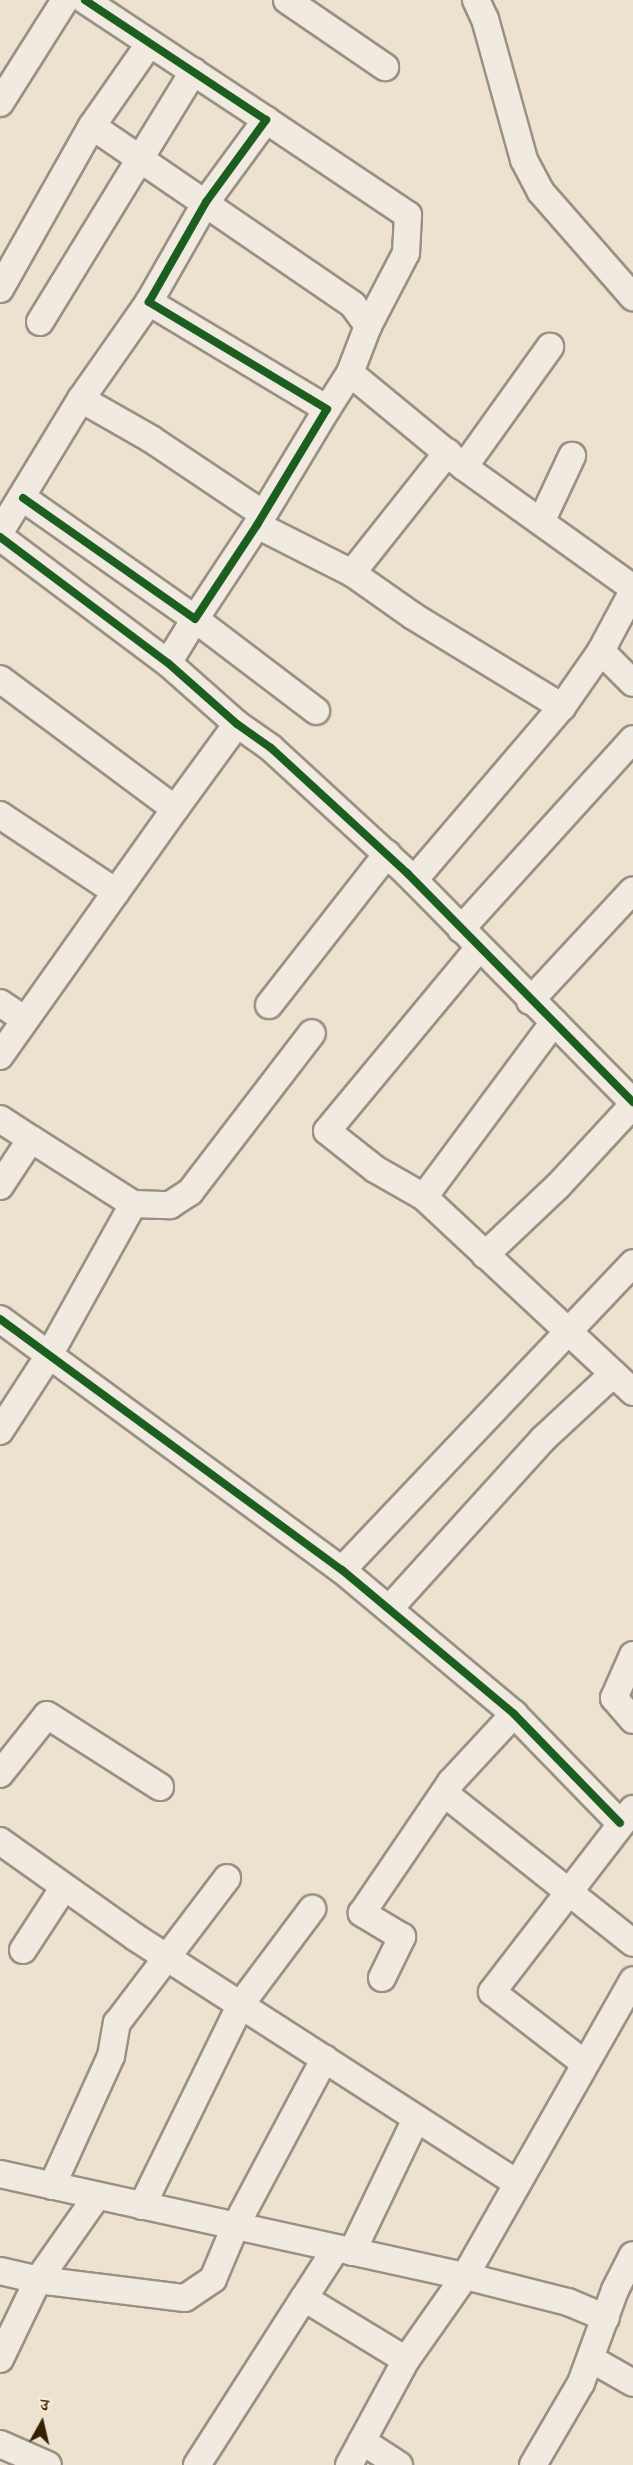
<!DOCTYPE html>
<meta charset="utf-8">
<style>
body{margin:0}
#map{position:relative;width:633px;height:2465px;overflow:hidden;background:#ede1cf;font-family:"IM FELL Great Primer","Noto Serif Devanagari",serif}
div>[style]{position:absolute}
.roads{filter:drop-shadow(2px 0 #9a9083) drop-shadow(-2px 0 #9a9083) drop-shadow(0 2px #9a9083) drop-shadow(0 -2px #9a9083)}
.minor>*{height:26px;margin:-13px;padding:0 13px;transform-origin:13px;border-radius:13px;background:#f0eae0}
.cycleway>*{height:8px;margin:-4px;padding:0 4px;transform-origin:4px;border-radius:4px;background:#1b5e20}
span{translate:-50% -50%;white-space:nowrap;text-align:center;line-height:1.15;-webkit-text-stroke:5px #fcedd7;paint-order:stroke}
.north{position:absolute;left:12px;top:2393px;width:60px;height:60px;-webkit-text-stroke:4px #fcedd7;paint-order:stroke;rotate:8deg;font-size:16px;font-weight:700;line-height:24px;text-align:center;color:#362003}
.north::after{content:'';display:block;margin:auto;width:21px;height:27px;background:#362003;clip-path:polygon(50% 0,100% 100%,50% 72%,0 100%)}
</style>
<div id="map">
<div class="roads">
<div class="minor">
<div style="left:287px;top:0;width:119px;rotate:34.4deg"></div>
<div style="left:476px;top:0;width:21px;rotate:65deg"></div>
<div style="left:485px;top:19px;width:146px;rotate:74.5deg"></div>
<div style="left:524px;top:160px;width:36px;rotate:62deg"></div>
<div style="left:541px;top:192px;width:140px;rotate:48.8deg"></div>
<div style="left:0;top:103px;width:122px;rotate:-57.7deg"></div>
<div style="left:266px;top:120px;width:171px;rotate:33.8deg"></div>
<div style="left:408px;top:215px;width:38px;rotate:93deg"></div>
<div style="left:406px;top:253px;width:82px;rotate:117.5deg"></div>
<div style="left:368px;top:326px;width:50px;rotate:111deg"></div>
<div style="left:92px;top:126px;width:316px;rotate:34.4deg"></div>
<div style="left:353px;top:305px;width:26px;rotate:54deg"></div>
<div style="left:0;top:289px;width:187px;rotate:-60.6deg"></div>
<div style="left:92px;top:126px;width:101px;rotate:-55.1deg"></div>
<div style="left:40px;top:322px;width:294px;rotate:-58.5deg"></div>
<div style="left:81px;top:399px;width:81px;rotate:29.7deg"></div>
<div style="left:151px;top:439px;width:135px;rotate:33.8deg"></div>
<div style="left:327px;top:409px;width:43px;rotate:-57.4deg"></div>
<div style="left:350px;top:373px;width:148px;rotate:39.5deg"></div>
<div style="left:464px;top:467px;width:208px;rotate:35.6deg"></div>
<div style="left:464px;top:467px;width:148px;rotate:-54.4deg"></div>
<div style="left:23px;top:498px;width:210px;rotate:35.1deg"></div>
<div style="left:195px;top:619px;width:113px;rotate:-56.6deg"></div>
<div style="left:257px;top:525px;width:135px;rotate:-58.9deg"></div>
<div style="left:327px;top:409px;width:208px;rotate:-149deg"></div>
<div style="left:149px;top:302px;width:115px;rotate:-60.3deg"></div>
<div style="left:206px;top:202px;width:102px;rotate:-53.8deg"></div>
<div style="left:266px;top:120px;width:217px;rotate:-146.5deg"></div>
<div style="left:542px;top:520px;width:71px;rotate:-64.9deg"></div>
<div style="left:257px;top:525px;width:106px;rotate:26.8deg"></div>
<div style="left:352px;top:573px;width:75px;rotate:35.2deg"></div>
<div style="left:413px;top:616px;width:175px;rotate:31.4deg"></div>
<div style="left:0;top:532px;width:156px;rotate:-58.7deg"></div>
<div style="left:81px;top:399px;width:118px;rotate:-55deg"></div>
<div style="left:0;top:537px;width:210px;rotate:36.9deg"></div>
<div style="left:168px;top:663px;width:92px;rotate:41.5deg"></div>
<div style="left:237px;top:724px;width:42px;rotate:35.2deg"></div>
<div style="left:271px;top:748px;width:185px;rotate:42.6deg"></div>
<div style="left:407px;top:873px;width:322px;rotate:45.4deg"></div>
<div style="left:352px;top:573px;width:154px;rotate:-51.6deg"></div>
<div style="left:633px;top:591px;width:68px;rotate:118.1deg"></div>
<div style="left:601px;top:651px;width:45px;rotate:45deg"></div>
<div style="left:168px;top:663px;width:52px;rotate:-58.5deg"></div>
<div style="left:195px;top:619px;width:152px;rotate:37.2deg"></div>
<div style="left:0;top:679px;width:218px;rotate:36.6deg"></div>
<div style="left:175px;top:809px;width:105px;rotate:-53.9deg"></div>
<div style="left:0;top:815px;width:139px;rotate:33.6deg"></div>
<div style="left:116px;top:892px;width:201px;rotate:125.3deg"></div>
<div style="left:414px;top:880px;width:228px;rotate:-49.5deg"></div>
<div style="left:562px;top:707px;width:68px;rotate:-55.1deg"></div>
<div style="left:116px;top:892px;width:102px;rotate:-54.6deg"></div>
<div style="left:461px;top:929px;width:256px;rotate:-47.8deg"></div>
<div style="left:530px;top:1001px;width:151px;rotate:-47.1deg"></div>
<div style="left:0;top:1003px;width:30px;rotate:34deg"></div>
<div style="left:269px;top:1005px;width:192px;rotate:-52deg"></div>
<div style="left:554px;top:1022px;width:218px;rotate:126.6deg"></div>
<div style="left:424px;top:1197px;width:286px;rotate:43deg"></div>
<div style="left:0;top:1119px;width:37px;rotate:33deg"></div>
<div style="left:0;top:1186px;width:56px;rotate:-56.6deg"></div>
<div style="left:31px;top:1139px;width:121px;rotate:32.5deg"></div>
<div style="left:133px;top:1204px;width:37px;rotate:2deg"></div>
<div style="left:170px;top:1205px;width:24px;rotate:-33deg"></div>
<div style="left:190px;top:1192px;width:200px;rotate:-52.5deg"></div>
<div style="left:424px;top:1197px;width:56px;rotate:-150.3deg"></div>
<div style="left:375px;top:1169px;width:61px;rotate:-141.6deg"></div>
<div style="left:327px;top:1131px;width:238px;rotate:-50.3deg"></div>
<div style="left:485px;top:1255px;width:100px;rotate:-43.4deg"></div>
<div style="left:558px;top:1186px;width:110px;rotate:-47.2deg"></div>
<div style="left:0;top:1319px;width:424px;rotate:36.3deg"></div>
<div style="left:342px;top:1570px;width:224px;rotate:39.9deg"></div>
<div style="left:514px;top:1714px;width:152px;rotate:45.8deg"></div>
<div style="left:0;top:1431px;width:88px;rotate:-57deg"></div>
<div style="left:48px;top:1357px;width:175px;rotate:-60.9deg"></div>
<div style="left:342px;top:1570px;width:423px;rotate:-46.5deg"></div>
<div style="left:389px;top:1609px;width:229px;rotate:-47.8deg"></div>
<div style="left:543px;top:1439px;width:96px;rotate:-42.9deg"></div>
<div style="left:633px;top:1655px;width:47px;rotate:113.8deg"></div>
<div style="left:614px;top:1698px;width:29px;rotate:49deg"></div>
<div style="left:0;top:1774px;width:75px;rotate:-51.5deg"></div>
<div style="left:47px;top:1715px;width:134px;rotate:32.5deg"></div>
<div style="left:444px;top:1793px;width:241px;rotate:38.4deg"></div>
<div style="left:0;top:1841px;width:166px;rotate:35.4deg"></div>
<div style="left:135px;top:1937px;width:454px;rotate:32.8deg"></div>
<div style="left:23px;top:1950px;width:75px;rotate:-56.9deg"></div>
<div style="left:382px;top:1978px;width:46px;rotate:-64deg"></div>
<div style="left:402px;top:1937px;width:47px;rotate:-149deg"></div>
<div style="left:362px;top:1913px;width:158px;rotate:-55.8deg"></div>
<div style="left:451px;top:1782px;width:93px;rotate:-47.2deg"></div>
<div style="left:584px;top:2063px;width:116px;rotate:-142.3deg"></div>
<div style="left:492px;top:1992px;width:231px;rotate:-52.4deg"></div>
<div style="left:0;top:2174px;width:476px;rotate:12.4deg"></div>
<div style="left:465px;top:2276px;width:106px;rotate:14.2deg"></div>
<div style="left:568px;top:2302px;width:41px;rotate:22.8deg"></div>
<div style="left:52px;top:2186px;width:143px;rotate:-65.6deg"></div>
<div style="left:111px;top:2056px;width:34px;rotate:-80deg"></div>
<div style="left:117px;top:2023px;width:182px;rotate:-52.8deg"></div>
<div style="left:142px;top:2206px;width:225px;rotate:-63.9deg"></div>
<div style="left:241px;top:2004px;width:119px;rotate:-53.2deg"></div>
<div style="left:352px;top:2252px;width:148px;rotate:-64.3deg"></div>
<div style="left:0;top:2271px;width:39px;rotate:13deg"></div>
<div style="left:38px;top:2280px;width:148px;rotate:7deg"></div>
<div style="left:185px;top:2298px;width:34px;rotate:-34deg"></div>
<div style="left:213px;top:2279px;width:56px;rotate:-67.1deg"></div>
<div style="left:235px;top:2227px;width:191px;rotate:-62deg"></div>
<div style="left:304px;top:2298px;width:57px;rotate:-57.1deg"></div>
<div style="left:0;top:2359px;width:88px;rotate:-64.3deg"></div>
<div style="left:38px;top:2280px;width:103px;rotate:-54.9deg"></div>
<div style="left:591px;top:2359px;width:48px;rotate:29.7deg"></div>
<div style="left:362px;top:2441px;width:44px;rotate:33deg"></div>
<div style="left:0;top:2444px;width:52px;rotate:23.6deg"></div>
<div style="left:197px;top:2465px;width:198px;rotate:-57.4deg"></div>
<div style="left:304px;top:2298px;width:119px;rotate:31.3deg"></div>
<div style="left:349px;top:2465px;width:119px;rotate:-61.5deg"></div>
<div style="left:406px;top:2360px;width:103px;rotate:-54.9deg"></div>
<div style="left:465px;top:2276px;width:340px;rotate:-60.4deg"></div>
<div style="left:533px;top:2465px;width:95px;rotate:-59.7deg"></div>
<div style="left:581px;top:2383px;width:99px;rotate:-69.9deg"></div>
<div style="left:615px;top:2290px;width:39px;rotate:-63deg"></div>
</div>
</div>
<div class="cycleway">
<div style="left:23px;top:498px;width:210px;rotate:35.1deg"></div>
<div style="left:195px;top:619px;width:113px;rotate:-56.6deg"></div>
<div style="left:257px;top:525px;width:135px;rotate:-58.9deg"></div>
<div style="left:327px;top:409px;width:208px;rotate:-149deg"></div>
<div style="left:149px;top:302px;width:115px;rotate:-60.3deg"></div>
<div style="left:206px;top:202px;width:102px;rotate:-53.8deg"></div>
<div style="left:266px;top:120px;width:217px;rotate:-146.5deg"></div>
<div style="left:0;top:537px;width:210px;rotate:36.9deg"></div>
<div style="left:168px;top:663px;width:92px;rotate:41.5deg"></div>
<div style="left:237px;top:724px;width:42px;rotate:35.2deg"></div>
<div style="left:271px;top:748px;width:185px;rotate:42.6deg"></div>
<div style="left:407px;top:873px;width:322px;rotate:45.4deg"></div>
<div style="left:0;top:1319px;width:424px;rotate:36.3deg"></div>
<div style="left:342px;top:1570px;width:224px;rotate:39.9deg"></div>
<div style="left:514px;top:1714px;width:152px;rotate:45.8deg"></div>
</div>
<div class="north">उ</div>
</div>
